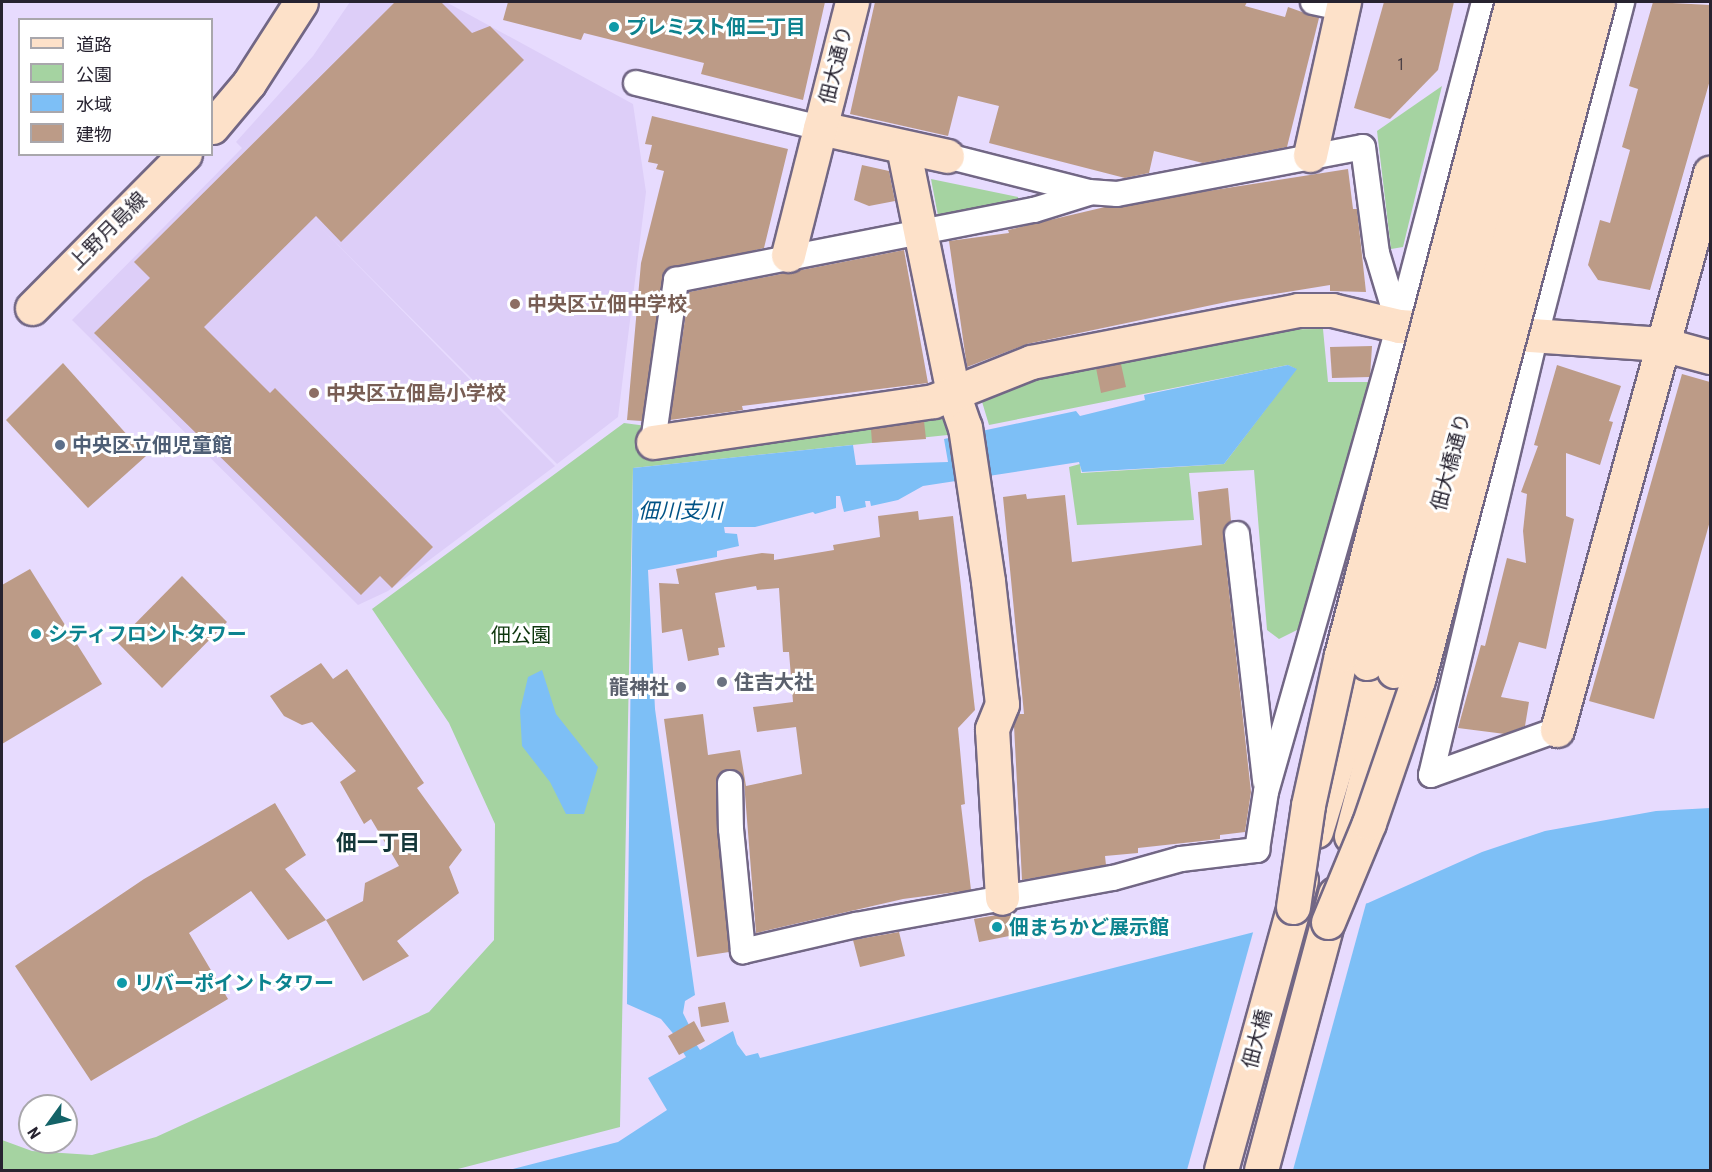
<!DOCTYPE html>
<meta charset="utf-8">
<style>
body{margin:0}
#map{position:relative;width:1712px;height:1172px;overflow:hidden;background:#e7dbfe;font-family:"Roboto Condensed","Noto Sans JP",sans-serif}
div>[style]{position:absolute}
.built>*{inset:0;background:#ddcef8}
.green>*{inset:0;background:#a5d3a1}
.water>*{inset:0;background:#7dbff6}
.pier>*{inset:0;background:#e7dbfe}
.building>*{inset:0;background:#bc9b87}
.roads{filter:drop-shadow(2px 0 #726785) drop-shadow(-2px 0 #726785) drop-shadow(0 2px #726785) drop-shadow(0 -2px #726785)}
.street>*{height:24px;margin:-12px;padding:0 12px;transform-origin:12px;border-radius:12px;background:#fff}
.secondary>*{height:33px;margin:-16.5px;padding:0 16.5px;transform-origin:16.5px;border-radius:16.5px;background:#fde1c9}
.bridges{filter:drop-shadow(2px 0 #726785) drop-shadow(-2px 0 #726785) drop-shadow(0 2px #726785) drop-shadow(0 -2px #726785)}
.secondary-bridge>*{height:33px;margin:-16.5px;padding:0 16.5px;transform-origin:16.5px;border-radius:16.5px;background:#fde1c9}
.dots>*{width:16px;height:16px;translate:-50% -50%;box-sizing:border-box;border:3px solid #fff;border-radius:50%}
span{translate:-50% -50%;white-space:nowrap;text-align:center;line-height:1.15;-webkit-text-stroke:6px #fff;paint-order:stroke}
.number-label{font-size:16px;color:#4c4146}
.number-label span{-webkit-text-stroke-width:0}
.culture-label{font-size:20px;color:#0d838f;font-weight:700}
.left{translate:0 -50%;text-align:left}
.street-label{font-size:20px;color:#272330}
.education-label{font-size:20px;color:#785e54;font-weight:700}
.service-label{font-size:20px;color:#4e5e75;font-weight:700}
.park-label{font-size:20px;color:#0e360d}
.worship-label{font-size:20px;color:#5b616d;font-weight:700}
.right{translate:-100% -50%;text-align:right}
.water-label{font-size:21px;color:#005285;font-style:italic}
.neighbourhood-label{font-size:21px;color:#143739;font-weight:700}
.frame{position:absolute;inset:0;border:3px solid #272330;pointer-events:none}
.legend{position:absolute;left:18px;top:18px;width:195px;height:138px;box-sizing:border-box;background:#fff;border:2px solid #a9a7ac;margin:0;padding:8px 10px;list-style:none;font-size:18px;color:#272330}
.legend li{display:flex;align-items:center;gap:12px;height:30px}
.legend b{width:30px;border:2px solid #a9a7ac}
.north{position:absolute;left:18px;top:1094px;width:60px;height:60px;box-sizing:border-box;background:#fff;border:2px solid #a9a7ac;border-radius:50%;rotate:237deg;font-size:16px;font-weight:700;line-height:24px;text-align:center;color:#272330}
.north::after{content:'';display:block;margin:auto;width:21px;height:27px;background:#146368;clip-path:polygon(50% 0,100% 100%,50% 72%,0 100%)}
</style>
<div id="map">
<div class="built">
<div style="clip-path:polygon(350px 2px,446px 2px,633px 104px,646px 192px,618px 417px,557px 464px,322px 229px,555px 466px,388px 591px,358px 605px,72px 320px,242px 148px,236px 142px,313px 56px)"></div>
</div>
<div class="green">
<div style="clip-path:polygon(1442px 86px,1403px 247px,1391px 249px,1377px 131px)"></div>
<div style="clip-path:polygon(931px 179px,1018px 197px,1018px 207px,939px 221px)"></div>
<div style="clip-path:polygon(1323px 329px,1328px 382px,1375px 382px,1299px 629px,1279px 639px,1267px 630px,1254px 470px,1189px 473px,1194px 520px,1077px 525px,1069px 467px,1080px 464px,1081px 473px,1224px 464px,1296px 369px,1288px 365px,989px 425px,980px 395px,1059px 364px,1235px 330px)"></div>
<div style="clip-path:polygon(948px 400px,957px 434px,633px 468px,620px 1127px,454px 1170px,2px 1170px,2px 1140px,32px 1151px,92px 1155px,156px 1137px,429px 1012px,494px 940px,495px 824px,449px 723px,372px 609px,624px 423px,654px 427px)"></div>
</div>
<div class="water">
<div style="clip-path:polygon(1288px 365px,1297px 369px,1224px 464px,1082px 472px,1079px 462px,923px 486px,898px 500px,871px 506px,870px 501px,865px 501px,866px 507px,844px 512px,840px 496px,836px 496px,836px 508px,815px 514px,813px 512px,755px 527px,724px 527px,725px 533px,737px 534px,739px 546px,717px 551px,717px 557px,648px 570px,655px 709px,695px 995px,685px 1001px,683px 1013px,691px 1029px,676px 1037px,661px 1019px,627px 1004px,633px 468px,853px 445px,856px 465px,948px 462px,944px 439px,1076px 411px,1080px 416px,1145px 400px,1144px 395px)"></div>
<div style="clip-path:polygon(542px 670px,556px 714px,598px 767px,584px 814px,566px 814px,550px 782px,522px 746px,520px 711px,528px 677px)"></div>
<div style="clip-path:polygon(1710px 808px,1710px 1170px,509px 1170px,618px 1142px,667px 1110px,648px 1078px,686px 1057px,681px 1049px,694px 1041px,700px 1050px,733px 1031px,737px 1044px,746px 1056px,758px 1053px,760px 1058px,1368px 903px,1482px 852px,1545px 831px,1656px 811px)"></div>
</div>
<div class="pier">
<div style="clip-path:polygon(1367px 900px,1293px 1170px,1187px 1170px,1254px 929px)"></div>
</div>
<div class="building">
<div style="clip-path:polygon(395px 2px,441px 2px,472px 33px,490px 26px,524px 60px,341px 242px,316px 216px,204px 327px,270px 393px,275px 388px,433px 547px,392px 588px,380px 576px,361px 595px,94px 333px,150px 278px,134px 262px)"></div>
<div style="clip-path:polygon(508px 2px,825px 2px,803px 100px,701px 74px,704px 63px,584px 33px,581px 40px,503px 20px)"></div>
<div style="clip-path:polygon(875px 2px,1247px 2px,1245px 6px,1285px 17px,1288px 7px,1319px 18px,1287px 147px,1203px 163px,1154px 151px,1149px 173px,1125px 178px,989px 143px,999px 106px,958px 96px,948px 136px,850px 114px)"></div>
<div style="clip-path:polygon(1384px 2px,1454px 2px,1438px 70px,1390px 119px,1354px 108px)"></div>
<div style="clip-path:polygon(1653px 2px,1710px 5px,1710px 80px,1650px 290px,1598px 280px,1588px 265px,1600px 220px,1610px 223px,1630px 150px,1622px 147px,1638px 89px,1629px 86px)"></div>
<div style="clip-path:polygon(652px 116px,788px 149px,764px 248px,665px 271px,642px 421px,627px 420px,641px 263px,664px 171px,656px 169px,658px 164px,648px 162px,652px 145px,645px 144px)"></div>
<div style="clip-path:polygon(862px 165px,889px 171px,895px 201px,869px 206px,854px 200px)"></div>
<div style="clip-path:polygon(1348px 169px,1353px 209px,1357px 209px,1366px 292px,1330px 291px,1330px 285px,1231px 301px,1027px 344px,967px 367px,949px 241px,1009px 233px,1008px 230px,1105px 207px)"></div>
<div style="clip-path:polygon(904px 250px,928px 383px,742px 406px,743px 410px,670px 420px,689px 292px)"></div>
<div style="clip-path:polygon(1372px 346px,1370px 377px,1332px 378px,1330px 347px)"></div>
<div style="clip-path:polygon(63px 363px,146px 456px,88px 508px,6px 420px)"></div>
<div style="clip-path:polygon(1121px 364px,1126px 387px,1101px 393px,1096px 368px)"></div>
<div style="clip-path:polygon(1557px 365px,1621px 386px,1609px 421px,1613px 422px,1600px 465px,1566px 453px,1566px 516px,1574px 519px,1546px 649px,1519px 642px,1501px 697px,1529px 702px,1525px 726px,1505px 734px,1458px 728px,1481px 645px,1485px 646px,1507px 558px,1526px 563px,1523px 531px,1527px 494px,1521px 492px,1538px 446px,1534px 445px)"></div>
<div style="clip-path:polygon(1682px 374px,1710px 382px,1710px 521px,1654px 719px,1589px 701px)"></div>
<div style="clip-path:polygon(924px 421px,926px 439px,872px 443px,871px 429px)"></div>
<div style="clip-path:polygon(1228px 488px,1231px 521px,1223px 536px,1251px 792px,1245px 832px,1220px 835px,1220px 839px,1138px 848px,1138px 853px,1105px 856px,1106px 865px,1022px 880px,1014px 726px,1018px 714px,1024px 714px,1003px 497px,1026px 494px,1027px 499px,1065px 495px,1072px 562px,1202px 545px,1198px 492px)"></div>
<div style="clip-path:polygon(918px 511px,919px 520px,953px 516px,975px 710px,958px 728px,965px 804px,961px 805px,971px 890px,903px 899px,756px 933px,744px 782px,737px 771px,729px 769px,718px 776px,716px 783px,729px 952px,697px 957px,664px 719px,703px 714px,708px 755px,740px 750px,746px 786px,802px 774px,796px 727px,757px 732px,753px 707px,793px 702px,789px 652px,783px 652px,779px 588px,757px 590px,756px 586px,715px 593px,725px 647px,718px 648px,719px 655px,688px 661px,682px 629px,662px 633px,659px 583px,679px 584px,676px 569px,727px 559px,762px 553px,774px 554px,774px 560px,834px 550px,833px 545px,880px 537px,878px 516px)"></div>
<div style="clip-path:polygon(30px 569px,102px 684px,2px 744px,2px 585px)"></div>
<div style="clip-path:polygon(182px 576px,227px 622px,162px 688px,117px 642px)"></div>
<div style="clip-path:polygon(321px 663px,333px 679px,347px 669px,424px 783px,417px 788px,462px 850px,449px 867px,459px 893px,397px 941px,409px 956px,363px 981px,326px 920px,363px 901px,365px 883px,399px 866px,371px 819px,364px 824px,340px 782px,356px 771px,312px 722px,302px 725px,284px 716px,270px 696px)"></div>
<div style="clip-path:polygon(275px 803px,306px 855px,285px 869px,326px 920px,288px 940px,251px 891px,189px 933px,228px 999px,91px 1081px,15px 966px,144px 879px)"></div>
<div style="clip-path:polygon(1014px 912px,1019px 934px,979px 942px,974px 919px)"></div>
<div style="clip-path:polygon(899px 932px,905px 956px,860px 967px,853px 940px)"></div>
<div style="clip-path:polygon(725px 1002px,729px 1022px,701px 1027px,698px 1007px)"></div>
<div style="clip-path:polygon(694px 1021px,705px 1041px,679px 1055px,668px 1036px)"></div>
</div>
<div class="roads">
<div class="street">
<div style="left:1313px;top:2px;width:30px;rotate:12deg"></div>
<div style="left:636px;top:83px;width:189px;rotate:13.7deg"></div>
<div style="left:947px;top:156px;width:146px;rotate:14.2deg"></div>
<div style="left:1089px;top:192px;width:28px;rotate:4deg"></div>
<div style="left:1117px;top:194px;width:250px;rotate:-10.8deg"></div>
<div style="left:1363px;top:147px;width:107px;rotate:82.5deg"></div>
<div style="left:1377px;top:253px;width:76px;rotate:73.2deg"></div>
<div style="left:653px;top:442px;width:164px;rotate:-81.9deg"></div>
<div style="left:676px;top:280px;width:365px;rotate:-11.1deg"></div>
<div style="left:1034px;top:210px;width:58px;rotate:-17.2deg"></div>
<div style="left:1237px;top:534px;width:249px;rotate:83.5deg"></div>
<div style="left:1431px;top:775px;width:452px;rotate:-76.6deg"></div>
<div style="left:1536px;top:335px;width:344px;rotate:-75.5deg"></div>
<div style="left:1431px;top:775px;width:134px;rotate:-19.7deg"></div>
<div style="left:730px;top:783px;width:46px;rotate:88.8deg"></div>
<div style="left:731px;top:829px;width:123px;rotate:84.4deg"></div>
<div style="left:743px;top:951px;width:116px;rotate:-13deg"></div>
<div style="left:856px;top:925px;width:261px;rotate:-10.4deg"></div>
<div style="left:1113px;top:878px;width:71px;rotate:-15.6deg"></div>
<div style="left:1181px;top:859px;width:77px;rotate:-6.8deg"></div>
<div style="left:1257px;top:850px;width:59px;rotate:-81.2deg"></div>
<div style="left:1266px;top:792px;width:485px;rotate:-74.1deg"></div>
<div style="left:1399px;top:326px;width:335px;rotate:-75.3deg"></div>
</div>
<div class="secondary">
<div style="left:212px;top:127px;width:57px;rotate:-49.9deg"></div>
<div style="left:249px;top:83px;width:96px;rotate:-57.3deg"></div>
<div style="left:820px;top:128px;width:130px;rotate:12.4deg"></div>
<div style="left:903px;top:147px;width:251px;rotate:78.5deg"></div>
<div style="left:953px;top:393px;width:36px;rotate:71deg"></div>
<div style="left:965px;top:427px;width:156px;rotate:81.5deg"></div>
<div style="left:988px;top:581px;width:124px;rotate:83.5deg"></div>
<div style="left:1002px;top:704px;width:27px;rotate:112deg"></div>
<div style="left:992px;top:729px;width:169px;rotate:86.6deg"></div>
<div style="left:1310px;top:155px;width:157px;rotate:-77.5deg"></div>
<div style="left:788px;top:255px;width:261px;rotate:-75.8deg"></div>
<div style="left:32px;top:308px;width:217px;rotate:-45.2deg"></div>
<div style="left:653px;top:442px;width:283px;rotate:-8.3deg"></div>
<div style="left:933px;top:401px;width:105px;rotate:-21.7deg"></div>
<div style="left:1031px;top:362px;width:272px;rotate:-11deg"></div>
<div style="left:1298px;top:310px;width:34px"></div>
<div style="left:1332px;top:310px;width:69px;rotate:13.4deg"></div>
<div style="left:1399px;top:326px;width:264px;rotate:3.9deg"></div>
<div style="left:1662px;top:344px;width:50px;rotate:15.2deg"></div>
<div style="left:1557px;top:730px;width:578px;rotate:-74.64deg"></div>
<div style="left:1316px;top:831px;width:176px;rotate:-73.1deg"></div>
<div style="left:1351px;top:836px;width:171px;rotate:-75.4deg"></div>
<div style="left:1221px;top:1170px;width:301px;rotate:-74.6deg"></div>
<div style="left:1261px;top:1170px;width:286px;rotate:-75deg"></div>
</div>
</div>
<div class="bridges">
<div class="secondary-bridge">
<div style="left:1367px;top:663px;width:684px;rotate:-75.25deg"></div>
<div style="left:1394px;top:671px;width:692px;rotate:-75.1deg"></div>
<div style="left:1293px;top:907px;width:103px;rotate:-81.6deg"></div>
<div style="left:1308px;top:805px;width:154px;rotate:-77.6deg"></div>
<div style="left:1341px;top:655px;width:675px;rotate:-75.33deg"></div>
<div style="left:1328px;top:922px;width:107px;rotate:-67.5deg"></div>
<div style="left:1369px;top:823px;width:151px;rotate:-71.1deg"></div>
<div style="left:1418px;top:680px;width:701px;rotate:-75.13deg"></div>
</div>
</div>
<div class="dots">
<div style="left:614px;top:27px;background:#0f9aa8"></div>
<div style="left:515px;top:304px;background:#8d6e63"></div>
<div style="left:314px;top:393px;background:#8d6e63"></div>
<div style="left:60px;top:445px;background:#5c6f8a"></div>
<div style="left:36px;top:634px;background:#0f9aa8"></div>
<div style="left:722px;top:682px;background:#6b7280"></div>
<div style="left:681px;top:687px;background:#6b7280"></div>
<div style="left:997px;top:927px;background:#0f9aa8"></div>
<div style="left:122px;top:983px;background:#0f9aa8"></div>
</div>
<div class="number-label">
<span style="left:1401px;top:65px">1</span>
</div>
<div class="culture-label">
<span class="left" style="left:626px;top:27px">プレミスト佃二丁目</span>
<span class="left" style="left:48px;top:634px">シティフロントタワー</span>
<span class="left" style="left:1009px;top:927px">佃まちかど展示館</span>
<span class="left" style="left:134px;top:983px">リバーポイントタワー</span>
</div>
<div class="street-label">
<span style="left:836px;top:65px;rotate:-76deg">佃大通り</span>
<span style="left:108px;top:231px;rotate:-45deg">上野月島線</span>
<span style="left:1451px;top:462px;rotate:-75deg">佃大橋通り</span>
<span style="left:1257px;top:1039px;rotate:-75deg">佃大橋</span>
</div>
<div class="education-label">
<span class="left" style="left:527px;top:304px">中央区立佃中学校</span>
<span class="left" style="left:326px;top:393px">中央区立佃島小学校</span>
</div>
<div class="service-label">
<span class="left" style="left:72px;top:445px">中央区立佃児童館</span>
</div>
<div class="park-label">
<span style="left:521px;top:635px">佃公園</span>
</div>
<div class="worship-label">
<span class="left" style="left:734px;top:682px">住吉大社</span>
<span class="right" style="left:669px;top:687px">龍神社</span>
</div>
<div class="water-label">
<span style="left:680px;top:511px">佃川支川</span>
</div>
<div class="neighbourhood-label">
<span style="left:378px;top:843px">佃一丁目</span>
</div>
<div class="frame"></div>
<ul class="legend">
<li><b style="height:8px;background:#fde1c9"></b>道路</li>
<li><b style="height:16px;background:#a5d3a1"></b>公園</li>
<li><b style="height:16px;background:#7dbff6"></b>水域</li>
<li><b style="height:16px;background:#bc9b87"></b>建物</li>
</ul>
<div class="north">N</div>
</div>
